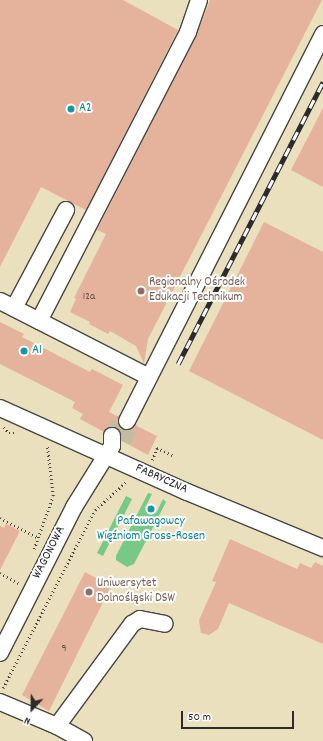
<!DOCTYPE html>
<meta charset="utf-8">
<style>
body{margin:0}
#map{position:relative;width:323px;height:741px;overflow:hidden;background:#eae0be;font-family:Dekko,sans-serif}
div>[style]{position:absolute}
.green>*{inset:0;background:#78c888}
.building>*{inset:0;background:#e5b39c}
.minor-tunnel>*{height:16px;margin-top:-8px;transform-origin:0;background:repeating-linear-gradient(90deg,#c4bca1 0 16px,transparent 0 24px)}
.path>*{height:2.5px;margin-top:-1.25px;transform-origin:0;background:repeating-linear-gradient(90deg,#484641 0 1px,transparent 0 4px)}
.roads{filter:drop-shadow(1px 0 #484641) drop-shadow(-1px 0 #484641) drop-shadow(0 1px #484641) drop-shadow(0 -1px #484641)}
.minor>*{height:16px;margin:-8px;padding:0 8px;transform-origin:8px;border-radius:8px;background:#fff}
.rail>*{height:4.5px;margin-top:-2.25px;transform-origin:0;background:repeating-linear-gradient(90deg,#fff 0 9px,#2b2b2b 0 18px);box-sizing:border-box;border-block:1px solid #2b2b2b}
.dots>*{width:11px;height:11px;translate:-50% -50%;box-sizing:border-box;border:2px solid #fff;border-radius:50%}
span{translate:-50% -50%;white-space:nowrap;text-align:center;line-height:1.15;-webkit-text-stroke:4px #fff;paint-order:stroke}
.number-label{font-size:11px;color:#5a4d47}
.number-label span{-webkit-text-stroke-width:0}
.culture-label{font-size:13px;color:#0d838f}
.left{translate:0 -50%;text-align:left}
.education-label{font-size:13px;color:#785e54}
.street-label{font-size:13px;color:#2b2b2b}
.north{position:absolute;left:12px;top:689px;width:40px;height:40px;-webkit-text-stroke:3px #fff;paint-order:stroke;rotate:202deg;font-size:11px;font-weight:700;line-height:16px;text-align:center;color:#2b2b2b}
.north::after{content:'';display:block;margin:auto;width:14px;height:18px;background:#2b2b2b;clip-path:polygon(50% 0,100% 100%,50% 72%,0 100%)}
.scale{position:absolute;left:181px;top:711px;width:113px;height:18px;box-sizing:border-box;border:2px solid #2b2b2b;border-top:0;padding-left:5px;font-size:12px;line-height:14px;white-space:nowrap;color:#2b2b2b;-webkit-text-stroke:3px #fff;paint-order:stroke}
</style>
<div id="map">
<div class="green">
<div style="clip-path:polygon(148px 493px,152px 494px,145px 508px,156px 513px,163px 499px,166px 502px,134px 564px,127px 567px,116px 560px,116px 556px)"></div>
<div style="clip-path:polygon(126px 496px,132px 499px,103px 556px,97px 553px)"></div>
</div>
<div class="building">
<div style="clip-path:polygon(0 0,123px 0,178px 30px,86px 210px,41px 187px,0 267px)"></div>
<div style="clip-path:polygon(210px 0,322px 0,148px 339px,144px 364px,136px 346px,110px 331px,108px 334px,89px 324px,90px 322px,70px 312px,76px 299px,74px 298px,106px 234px,97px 230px,196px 36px)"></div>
<div style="clip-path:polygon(323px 108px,323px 187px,291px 170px)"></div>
<div style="clip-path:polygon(264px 222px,323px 252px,323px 440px,189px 371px)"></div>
<div style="clip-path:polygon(0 322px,24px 334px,22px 337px,90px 372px,92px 369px,123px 385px,109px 412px,119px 417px,118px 422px,122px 429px,128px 430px,135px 425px,157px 436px,148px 455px,122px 441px,120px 432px,116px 428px,108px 428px,104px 432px,80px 419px,83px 414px,72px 408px,75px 402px,0 364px)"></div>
<div style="clip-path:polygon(6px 524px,20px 531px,0 570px,0 526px,4px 528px)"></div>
<div style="clip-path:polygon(230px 539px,297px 569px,300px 563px,311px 568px,315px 562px,323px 566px,323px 644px,229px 603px,218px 629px,209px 635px,201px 633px,199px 620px,216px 582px,212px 581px)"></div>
<div style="clip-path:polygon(85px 572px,111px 586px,49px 711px,22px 695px)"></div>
</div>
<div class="minor-tunnel">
<div style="left:112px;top:436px;width:14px;rotate:-60deg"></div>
<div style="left:119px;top:424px;width:9px;rotate:-21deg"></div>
<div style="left:127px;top:421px;width:8px;rotate:76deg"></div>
<div style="left:129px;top:429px;width:14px;rotate:115deg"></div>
</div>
<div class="path">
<div style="left:4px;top:427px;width:8px;rotate:50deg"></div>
<div style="left:9px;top:433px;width:6px"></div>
<div style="left:152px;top:460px;width:13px;rotate:-67deg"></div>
<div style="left:157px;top:448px;width:19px;rotate:25deg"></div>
<div style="left:0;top:518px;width:42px;rotate:27.2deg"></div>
<div style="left:34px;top:549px;width:56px;rotate:-70.3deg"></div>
<div style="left:53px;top:496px;width:51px;rotate:-96.7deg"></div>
<div style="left:0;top:573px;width:21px;rotate:29deg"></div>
<div style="left:3px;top:688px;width:200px;rotate:-62.7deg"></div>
<div style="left:95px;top:510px;width:43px;rotate:-42.2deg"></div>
</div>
<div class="roads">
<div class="minor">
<div style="left:0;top:301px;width:167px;rotate:27deg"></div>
<div style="left:14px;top:308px;width:111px;rotate:-62deg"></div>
<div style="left:39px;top:321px;width:325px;rotate:-62.7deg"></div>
<div style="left:188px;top:32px;width:34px;rotate:-71deg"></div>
<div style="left:0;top:408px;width:205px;rotate:24.2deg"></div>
<div style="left:187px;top:492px;width:147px;rotate:22.4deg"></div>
<div style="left:127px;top:421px;width:434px;rotate:-63.1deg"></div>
<div style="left:0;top:653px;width:164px;rotate:-63.1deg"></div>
<div style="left:74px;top:507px;width:72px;rotate:-58.1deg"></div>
<div style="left:112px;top:446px;width:10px;rotate:-90deg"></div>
<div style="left:0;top:702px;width:62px;rotate:22.8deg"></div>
<div style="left:57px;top:726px;width:127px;rotate:-53.7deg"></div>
<div style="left:132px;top:624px;width:9px;rotate:-32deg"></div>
<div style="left:140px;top:619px;width:25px;rotate:11deg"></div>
<div style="left:57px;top:726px;width:31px;rotate:29deg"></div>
</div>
</div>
<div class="rail">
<div style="left:178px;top:364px;width:317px;rotate:-62.8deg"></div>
</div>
<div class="dots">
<div style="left:71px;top:109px;background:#0f9aa8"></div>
<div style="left:141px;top:291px;background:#8d6e63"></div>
<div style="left:24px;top:351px;background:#0f9aa8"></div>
<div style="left:151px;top:509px;background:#0f9aa8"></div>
<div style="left:89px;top:592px;background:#8d6e63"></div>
</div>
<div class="number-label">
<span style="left:89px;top:297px">12a</span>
<span style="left:64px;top:649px">9</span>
</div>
<div class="culture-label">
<span class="left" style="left:79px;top:109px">A2</span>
<span class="left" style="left:32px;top:351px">A1</span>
<span style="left:151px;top:530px">Pafawagowcy<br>Więźniom Gross-Rosen</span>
</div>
<div class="education-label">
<span class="left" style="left:149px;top:291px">Regionalny Ośrodek<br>Edukacji Technikum</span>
<span class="left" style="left:97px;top:592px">Uniwersytet<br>Dolnośląski DSW</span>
</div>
<div class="street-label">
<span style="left:161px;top:480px;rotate:24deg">FABRYCZNA</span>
<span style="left:50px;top:553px;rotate:-63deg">WAGONOWA</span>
</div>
<div class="north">N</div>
<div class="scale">50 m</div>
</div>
